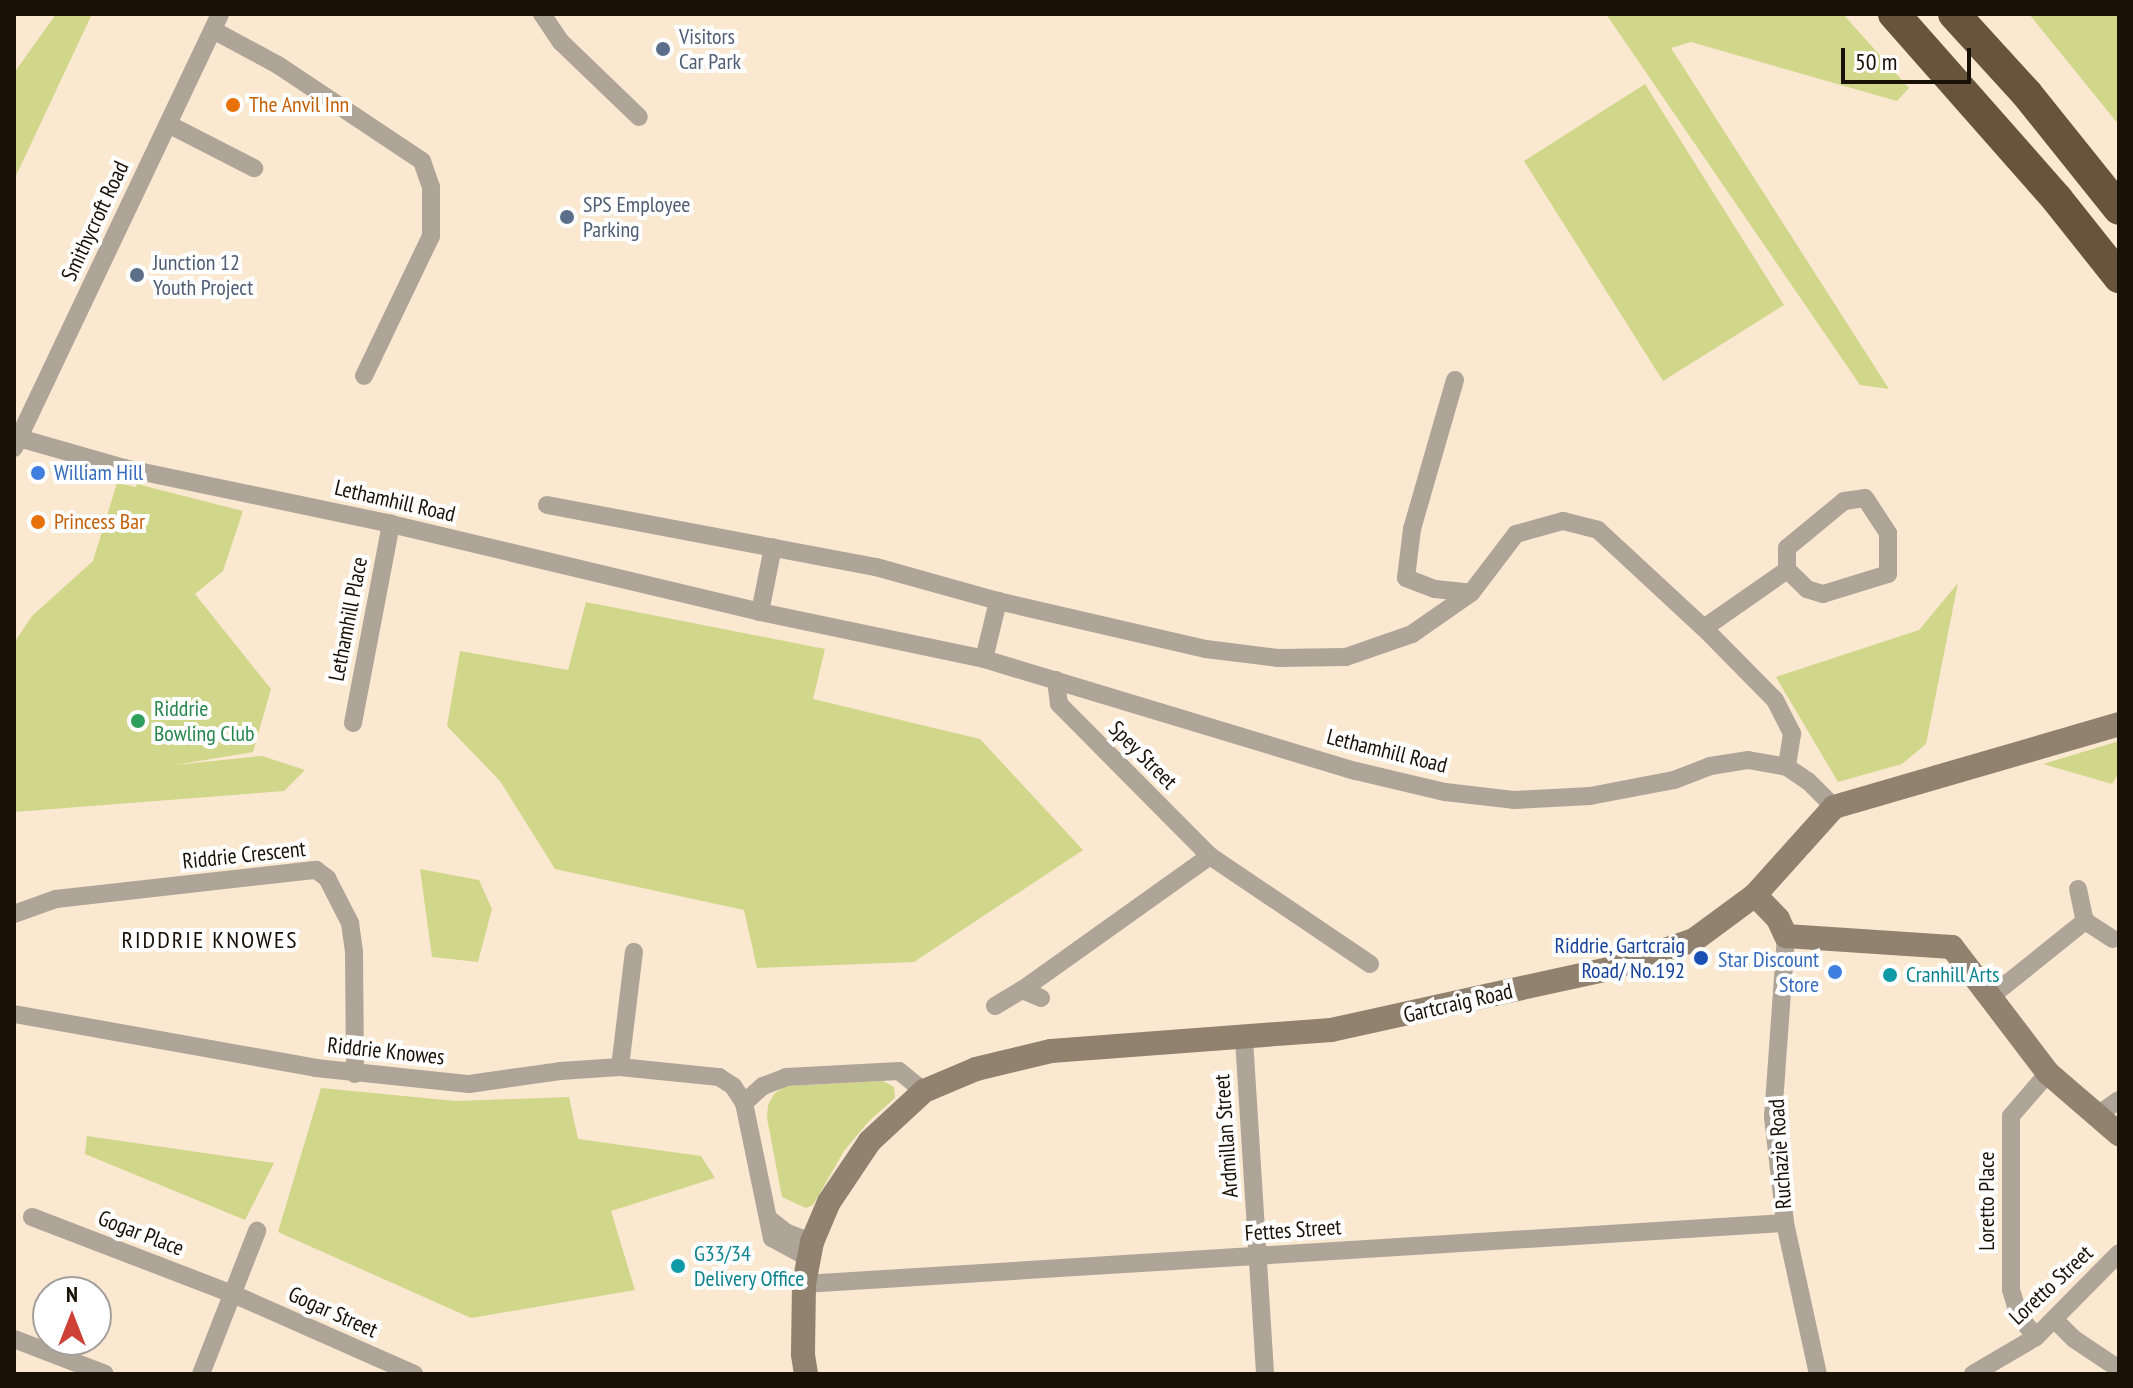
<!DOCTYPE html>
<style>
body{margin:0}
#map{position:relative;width:2133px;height:1388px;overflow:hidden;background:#fbe8d0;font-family:"PT Sans Narrow",sans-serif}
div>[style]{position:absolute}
.green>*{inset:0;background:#d0d78b}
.street>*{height:18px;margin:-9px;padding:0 9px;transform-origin:9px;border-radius:9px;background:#aea497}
.secondary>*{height:24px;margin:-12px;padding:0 12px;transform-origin:12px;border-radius:12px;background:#90826f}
.highway>*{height:32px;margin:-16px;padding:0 16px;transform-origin:16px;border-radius:16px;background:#68543a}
.dots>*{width:22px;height:22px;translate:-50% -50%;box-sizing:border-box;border:4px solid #fff;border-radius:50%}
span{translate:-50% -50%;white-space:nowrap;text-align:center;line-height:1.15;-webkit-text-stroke:8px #fff;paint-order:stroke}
.service-label{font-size:22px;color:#4e5e75}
.left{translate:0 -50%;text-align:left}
.food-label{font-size:22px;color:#c56008}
.street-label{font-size:22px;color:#191106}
.shop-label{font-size:22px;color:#366cbe}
.right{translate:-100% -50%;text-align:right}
.leisure-label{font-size:22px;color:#27864d}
.transit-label{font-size:22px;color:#164399}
.culture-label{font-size:22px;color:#0d838f}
.neighbourhood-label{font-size:24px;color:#191106;letter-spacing:2px}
.frame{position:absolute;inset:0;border:16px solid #191106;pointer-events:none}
.north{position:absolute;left:32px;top:1276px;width:80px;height:80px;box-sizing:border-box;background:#fff;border:2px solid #a3a09b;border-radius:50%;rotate:0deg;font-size:22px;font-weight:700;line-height:32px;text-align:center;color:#191106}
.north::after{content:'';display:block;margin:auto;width:28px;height:36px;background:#cf4136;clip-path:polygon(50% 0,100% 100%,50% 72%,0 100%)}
.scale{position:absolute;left:1841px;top:48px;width:130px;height:36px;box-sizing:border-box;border:4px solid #191106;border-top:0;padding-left:10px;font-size:24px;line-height:28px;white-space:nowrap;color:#191106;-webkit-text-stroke:6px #fff;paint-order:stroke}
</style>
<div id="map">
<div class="green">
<div style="clip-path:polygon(56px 14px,92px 14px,14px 180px,14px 73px)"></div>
<div style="clip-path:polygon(1606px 14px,1843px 14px,1909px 88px,1897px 101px,1691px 42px,1671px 48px,1889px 389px,1860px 385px)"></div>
<div style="clip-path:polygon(2029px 14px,2119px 14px,2119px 125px)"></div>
<div style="clip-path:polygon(1645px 84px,1784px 305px,1663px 381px,1524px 161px)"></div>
<div style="clip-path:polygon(117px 483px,136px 487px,137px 484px,243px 511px,223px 571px,195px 594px,271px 689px,253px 752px,175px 765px,262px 756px,305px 770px,284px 791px,14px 812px,14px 643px,32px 616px,93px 561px)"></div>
<div style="clip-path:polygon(1958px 583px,1926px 744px,1902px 764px,1838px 782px,1776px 677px,1919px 630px)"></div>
<div style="clip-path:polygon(586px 602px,825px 649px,813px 699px,980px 739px,1083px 850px,914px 962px,757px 968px,744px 910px,555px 869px,500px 781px,447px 726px,460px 651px,568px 670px)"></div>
<div style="clip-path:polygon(2119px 741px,2119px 773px,2112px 784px,2043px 764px)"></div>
<div style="clip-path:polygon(420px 869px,479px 880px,492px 909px,478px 962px,432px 957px)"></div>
<div style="clip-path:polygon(883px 1081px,894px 1087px,895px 1098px,869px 1121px,844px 1151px,813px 1205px,806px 1208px,782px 1197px,767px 1118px,768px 1105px,774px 1094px,785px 1086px)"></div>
<div style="clip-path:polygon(321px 1088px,456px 1101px,569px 1097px,578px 1139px,701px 1156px,715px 1178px,611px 1211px,635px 1290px,471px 1318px,278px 1232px)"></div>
<div style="clip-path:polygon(87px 1136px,274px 1163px,245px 1220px,85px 1154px)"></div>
</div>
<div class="street">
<div style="left:542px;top:14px;width:34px;rotate:56deg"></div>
<div style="left:561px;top:42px;width:108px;rotate:43.9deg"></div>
<div style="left:213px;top:30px;width:74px;rotate:28.3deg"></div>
<div style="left:278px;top:65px;width:173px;rotate:33.7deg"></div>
<div style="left:422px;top:161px;width:28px;rotate:71deg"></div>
<div style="left:431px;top:187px;width:49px;rotate:90deg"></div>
<div style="left:431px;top:236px;width:155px;rotate:115.6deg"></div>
<div style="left:168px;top:124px;width:97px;rotate:27.1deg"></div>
<div style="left:1455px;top:380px;width:155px;rotate:106.1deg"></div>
<div style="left:1412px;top:529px;width:49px;rotate:97deg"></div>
<div style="left:1406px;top:578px;width:31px;rotate:21deg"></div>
<div style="left:1435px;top:589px;width:36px;rotate:6deg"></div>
<div style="left:19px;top:438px;width:109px;rotate:15.9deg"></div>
<div style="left:124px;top:468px;width:273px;rotate:11.8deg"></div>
<div style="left:391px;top:524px;width:379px;rotate:13.4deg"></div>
<div style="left:760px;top:612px;width:229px;rotate:11.8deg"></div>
<div style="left:984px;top:659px;width:388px;rotate:16.8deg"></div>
<div style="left:1356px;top:771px;width:91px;rotate:13.3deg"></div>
<div style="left:1445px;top:792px;width:69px;rotate:6.6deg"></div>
<div style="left:1514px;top:800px;width:76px;rotate:-3deg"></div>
<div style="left:1590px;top:796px;width:86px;rotate:-10.8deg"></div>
<div style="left:1674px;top:780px;width:39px;rotate:-21deg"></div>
<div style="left:1710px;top:766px;width:38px;rotate:-9deg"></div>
<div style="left:1748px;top:760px;width:40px;rotate:10deg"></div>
<div style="left:1787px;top:767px;width:25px;rotate:34deg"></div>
<div style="left:1808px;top:781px;width:37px;rotate:45deg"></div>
<div style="left:14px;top:448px;width:480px;rotate:-64.6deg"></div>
<div style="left:1865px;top:498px;width:42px;rotate:56.7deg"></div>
<div style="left:1888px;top:533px;width:41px;rotate:90deg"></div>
<div style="left:1888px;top:574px;width:68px;rotate:162.9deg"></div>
<div style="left:1823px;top:594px;width:17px;rotate:-163deg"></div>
<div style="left:1807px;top:589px;width:28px;rotate:-136deg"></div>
<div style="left:1787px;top:570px;width:22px;rotate:-90deg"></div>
<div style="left:1787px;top:548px;width:74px;rotate:-39.5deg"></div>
<div style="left:1844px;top:501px;width:21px;rotate:-8deg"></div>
<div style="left:547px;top:505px;width:335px;rotate:10.7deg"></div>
<div style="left:876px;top:567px;width:127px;rotate:15.6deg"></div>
<div style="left:998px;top:601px;width:213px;rotate:13deg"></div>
<div style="left:1206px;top:649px;width:73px;rotate:7.1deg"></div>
<div style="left:1278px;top:658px;width:68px;rotate:-0.8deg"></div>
<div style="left:1346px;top:657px;width:70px;rotate:-19.2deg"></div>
<div style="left:1412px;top:634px;width:72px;rotate:-34.8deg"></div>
<div style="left:1471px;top:593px;width:74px;rotate:-52.7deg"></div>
<div style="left:1516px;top:534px;width:49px;rotate:-15.5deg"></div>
<div style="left:1563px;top:521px;width:36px;rotate:14deg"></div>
<div style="left:1598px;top:530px;width:144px;rotate:42.8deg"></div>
<div style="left:1704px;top:628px;width:101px;rotate:45.4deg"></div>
<div style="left:1775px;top:700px;width:38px;rotate:63deg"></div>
<div style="left:1792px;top:734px;width:33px;rotate:99deg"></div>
<div style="left:760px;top:612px;width:66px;rotate:-78.7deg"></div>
<div style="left:1704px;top:628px;width:101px;rotate:-34.9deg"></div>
<div style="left:984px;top:659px;width:60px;rotate:-76.4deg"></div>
<div style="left:1056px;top:680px;width:24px;rotate:83deg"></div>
<div style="left:1059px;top:704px;width:214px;rotate:45.2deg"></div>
<div style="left:1210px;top:856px;width:193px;rotate:34deg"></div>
<div style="left:353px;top:723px;width:203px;rotate:-79.2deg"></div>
<div style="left:2078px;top:889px;width:33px;rotate:78deg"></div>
<div style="left:2085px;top:921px;width:33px;rotate:33deg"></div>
<div style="left:14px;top:914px;width:45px;rotate:-19.7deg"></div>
<div style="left:56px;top:899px;width:262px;rotate:-6.4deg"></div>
<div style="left:316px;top:870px;width:14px;rotate:36deg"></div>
<div style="left:327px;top:878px;width:51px;rotate:62.9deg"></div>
<div style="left:350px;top:923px;width:30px;rotate:82deg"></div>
<div style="left:354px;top:953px;width:121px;rotate:89.5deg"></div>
<div style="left:1786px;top:936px;width:181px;rotate:94.1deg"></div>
<div style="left:1773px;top:1117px;width:107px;rotate:83.5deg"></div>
<div style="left:1785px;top:1223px;width:155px;rotate:77.7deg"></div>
<div style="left:1041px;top:998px;width:21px;rotate:-157deg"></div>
<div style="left:1022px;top:990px;width:231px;rotate:-35.5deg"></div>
<div style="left:1989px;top:998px;width:123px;rotate:-38.7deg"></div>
<div style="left:995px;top:1006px;width:31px;rotate:-31deg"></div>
<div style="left:14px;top:1014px;width:307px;rotate:10.1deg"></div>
<div style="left:316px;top:1068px;width:154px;rotate:6deg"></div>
<div style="left:469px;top:1084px;width:92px;rotate:-8.1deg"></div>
<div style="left:560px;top:1071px;width:60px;rotate:-3.8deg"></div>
<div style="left:620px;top:1067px;width:100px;rotate:5.8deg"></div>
<div style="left:719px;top:1077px;width:17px;rotate:33deg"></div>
<div style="left:733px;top:1086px;width:20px;rotate:57deg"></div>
<div style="left:744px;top:1103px;width:138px;rotate:78.3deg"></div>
<div style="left:772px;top:1238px;width:42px;rotate:28.4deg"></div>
<div style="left:1244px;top:1039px;width:336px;rotate:86.4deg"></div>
<div style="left:620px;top:1067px;width:116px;rotate:-83.1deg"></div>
<div style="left:744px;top:1103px;width:25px;rotate:-42deg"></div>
<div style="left:763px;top:1086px;width:25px;rotate:-21deg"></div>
<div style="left:786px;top:1077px;width:113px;rotate:-3deg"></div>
<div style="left:899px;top:1071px;width:32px;rotate:39deg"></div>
<div style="left:2096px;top:1116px;width:28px;rotate:-35deg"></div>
<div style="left:32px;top:1217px;width:215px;rotate:21deg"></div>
<div style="left:233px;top:1294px;width:198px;rotate:23.8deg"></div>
<div style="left:769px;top:1219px;width:23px;rotate:38deg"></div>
<div style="left:787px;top:1233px;width:27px;rotate:20deg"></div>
<div style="left:804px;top:1284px;width:983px;rotate:-3.56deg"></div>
<div style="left:2054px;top:1319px;width:28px;rotate:45deg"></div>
<div style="left:2074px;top:1339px;width:54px;rotate:33.7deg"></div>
<div style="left:2036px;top:1337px;width:27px;rotate:-129deg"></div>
<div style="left:2019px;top:1316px;width:28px;rotate:-107deg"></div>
<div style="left:2011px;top:1289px;width:173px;rotate:-90deg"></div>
<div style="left:2011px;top:1116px;width:57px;rotate:-49.3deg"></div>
<div style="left:14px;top:1339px;width:97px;rotate:21deg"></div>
<div style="left:201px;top:1374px;width:154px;rotate:-68.6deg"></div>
<div style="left:1973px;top:1374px;width:73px;rotate:-30.4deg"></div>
<div style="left:2036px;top:1337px;width:118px;rotate:-45.3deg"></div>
</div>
<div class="secondary">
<div style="left:1755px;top:895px;width:33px;rotate:46deg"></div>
<div style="left:1778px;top:919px;width:19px;rotate:65deg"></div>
<div style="left:1786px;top:936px;width:166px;rotate:3.8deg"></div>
<div style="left:1952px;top:947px;width:158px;rotate:52.7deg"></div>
<div style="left:2048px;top:1073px;width:94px;rotate:40.7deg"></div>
<div style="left:806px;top:1374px;width:20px;rotate:-99deg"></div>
<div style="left:803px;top:1354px;width:70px;rotate:-89.2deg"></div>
<div style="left:804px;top:1284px;width:43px;rotate:-79.2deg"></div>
<div style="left:812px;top:1242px;width:43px;rotate:-67deg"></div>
<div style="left:829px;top:1202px;width:73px;rotate:-56.1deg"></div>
<div style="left:870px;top:1141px;width:74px;rotate:-42.8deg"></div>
<div style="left:924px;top:1091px;width:56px;rotate:-22.9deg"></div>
<div style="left:976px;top:1069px;width:77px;rotate:-13.5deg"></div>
<div style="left:1051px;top:1051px;width:281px;rotate:-4.3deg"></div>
<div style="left:1331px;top:1030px;width:288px;rotate:-12.4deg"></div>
<div style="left:1612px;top:968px;width:87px;rotate:-18.9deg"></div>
<div style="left:1694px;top:940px;width:76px;rotate:-36.4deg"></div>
<div style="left:1755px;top:895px;width:118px;rotate:-48.1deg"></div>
<div style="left:1834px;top:807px;width:297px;rotate:-16.2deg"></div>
</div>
<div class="highway">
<div style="left:1894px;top:14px;width:247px;rotate:48.6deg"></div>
<div style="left:2057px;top:199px;width:100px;rotate:51.5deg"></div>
<div style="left:1954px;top:14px;width:108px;rotate:47.6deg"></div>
<div style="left:2027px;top:94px;width:147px;rotate:51.3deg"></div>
</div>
<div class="dots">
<div style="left:663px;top:49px;background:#5c6f8a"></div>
<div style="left:233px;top:105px;background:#e8710a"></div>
<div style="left:567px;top:217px;background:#5c6f8a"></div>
<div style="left:137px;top:275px;background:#5c6f8a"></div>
<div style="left:38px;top:473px;background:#3f7fe0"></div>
<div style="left:38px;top:522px;background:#e8710a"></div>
<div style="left:138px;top:721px;background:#2e9e5b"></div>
<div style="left:1701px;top:958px;background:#1a4fb4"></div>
<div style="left:1835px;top:972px;background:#3f7fe0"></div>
<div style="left:1890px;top:975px;background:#0f9aa8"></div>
<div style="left:678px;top:1266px;background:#0f9aa8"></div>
</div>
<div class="service-label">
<span class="left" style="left:679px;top:49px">Visitors<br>Car Park</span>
<span class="left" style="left:583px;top:217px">SPS Employee<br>Parking</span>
<span class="left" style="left:153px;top:275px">Junction 12<br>Youth Project</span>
</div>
<div class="food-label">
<span class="left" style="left:249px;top:105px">The Anvil Inn</span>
<span class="left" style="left:54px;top:522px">Princess Bar</span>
</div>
<div class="street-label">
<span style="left:95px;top:221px;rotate:-65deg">Smithycroft Road</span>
<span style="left:395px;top:501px;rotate:13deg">Lethamhill Road</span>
<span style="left:348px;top:619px;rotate:-79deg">Lethamhill Place</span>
<span style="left:1387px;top:751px;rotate:14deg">Lethamhill Road</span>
<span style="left:1143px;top:755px;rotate:45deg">Spey Street</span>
<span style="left:244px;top:855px;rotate:-6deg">Riddrie Crescent</span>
<span style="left:1458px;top:1003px;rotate:-13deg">Gartcraig Road</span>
<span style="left:386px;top:1051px;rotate:6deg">Riddrie Knowes</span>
<span style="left:1226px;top:1136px;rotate:-94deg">Ardmillan Street</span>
<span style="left:1780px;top:1154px;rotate:-94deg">Ruchazie Road</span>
<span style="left:1987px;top:1201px;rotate:-90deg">Loretto Place</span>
<span style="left:1293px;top:1230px;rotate:-4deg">Fettes Street</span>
<span style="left:141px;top:1233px;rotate:21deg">Gogar Place</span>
<span style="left:2051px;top:1285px;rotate:-43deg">Loretto Street</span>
<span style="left:333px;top:1312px;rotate:24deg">Gogar Street</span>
</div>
<div class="shop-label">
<span class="left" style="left:54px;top:473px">William Hill</span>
<span class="right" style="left:1819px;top:972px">Star Discount<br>Store</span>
</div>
<div class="leisure-label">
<span class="left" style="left:154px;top:721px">Riddrie<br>Bowling Club</span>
</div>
<div class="transit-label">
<span class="right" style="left:1685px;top:958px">Riddrie, Gartcraig<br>Road/ No.192</span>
</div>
<div class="culture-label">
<span class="left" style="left:1906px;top:975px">Cranhill Arts</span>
<span class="left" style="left:694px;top:1266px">G33/34<br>Delivery Office</span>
</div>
<div class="neighbourhood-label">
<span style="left:210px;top:940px">RIDDRIE KNOWES</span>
</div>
<div class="frame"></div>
<div class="north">N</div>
<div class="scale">50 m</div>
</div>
